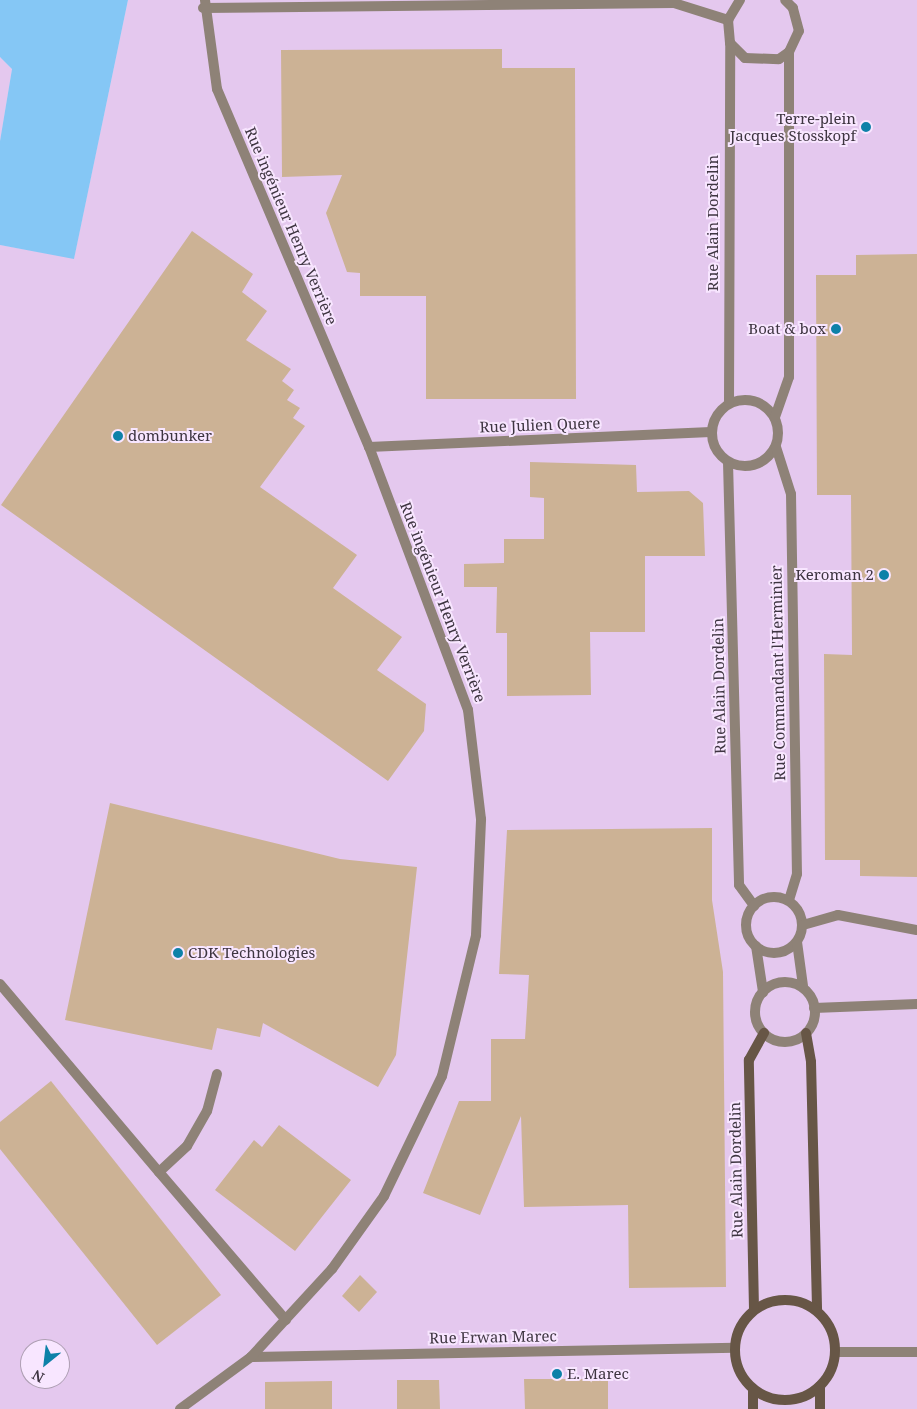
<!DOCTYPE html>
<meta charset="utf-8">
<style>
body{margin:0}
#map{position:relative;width:917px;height:1409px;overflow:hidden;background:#eed6f6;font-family:"Noto Serif",serif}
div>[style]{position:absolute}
.built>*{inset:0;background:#e4c8ee}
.water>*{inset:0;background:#85c7f5}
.building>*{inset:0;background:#ccb295}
.lane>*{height:10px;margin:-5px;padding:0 5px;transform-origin:5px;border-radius:5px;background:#8e8277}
.street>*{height:10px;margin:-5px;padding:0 5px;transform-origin:5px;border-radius:5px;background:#8e8277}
.street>.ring{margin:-5px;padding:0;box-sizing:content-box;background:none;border:10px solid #8e8277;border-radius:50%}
.secondary>*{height:10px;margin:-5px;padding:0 5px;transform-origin:5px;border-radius:5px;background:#675646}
.secondary>.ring{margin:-5px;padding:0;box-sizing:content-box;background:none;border:10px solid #675646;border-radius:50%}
.dots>*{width:14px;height:14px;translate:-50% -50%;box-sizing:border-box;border:2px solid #f8e6ff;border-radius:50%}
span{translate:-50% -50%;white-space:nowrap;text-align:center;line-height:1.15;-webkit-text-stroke:4px #f8e6ff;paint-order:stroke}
.poi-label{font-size:15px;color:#3e3541}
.right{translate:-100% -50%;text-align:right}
.left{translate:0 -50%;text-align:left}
.street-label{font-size:15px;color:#3e3541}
.north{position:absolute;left:20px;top:1339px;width:50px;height:50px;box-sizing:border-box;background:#f8e6ff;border:1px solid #ae9fb3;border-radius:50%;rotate:209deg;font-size:14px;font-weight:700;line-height:20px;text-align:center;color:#3e3541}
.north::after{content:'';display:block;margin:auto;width:18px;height:22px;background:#0d81a8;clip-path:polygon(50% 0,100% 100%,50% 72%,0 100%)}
</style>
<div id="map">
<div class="built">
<div style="clip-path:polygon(evenodd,128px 0,917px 0,917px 1409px,0 1409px,0 245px,74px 258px,128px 0,30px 1349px,60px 1349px,60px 1379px,30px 1379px,30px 1349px)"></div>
<div style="clip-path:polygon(0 57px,12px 69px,0 141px)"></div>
</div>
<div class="water">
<div style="clip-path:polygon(0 0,128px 0,74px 259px,0 245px,0 141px,12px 69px,0 57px)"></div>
</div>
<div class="building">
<div style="clip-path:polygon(502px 49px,502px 68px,575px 68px,576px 399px,426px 399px,426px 296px,360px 296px,360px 273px,347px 272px,326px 213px,342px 175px,282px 177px,281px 50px)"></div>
<div style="clip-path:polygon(192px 231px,253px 274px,242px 292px,267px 311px,246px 340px,291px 369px,282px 381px,294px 390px,287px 400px,300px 408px,293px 418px,305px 426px,260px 487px,357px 555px,333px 588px,402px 637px,377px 670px,426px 704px,424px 731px,388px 781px,1px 505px)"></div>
<div style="clip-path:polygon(917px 254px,917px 877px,860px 876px,860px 860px,825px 860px,824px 654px,852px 655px,851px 495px,817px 495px,816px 275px,856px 275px,856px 255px)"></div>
<div style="clip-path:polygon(530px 462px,636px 465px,637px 492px,689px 491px,703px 503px,705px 556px,645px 556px,645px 632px,590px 632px,591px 695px,507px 696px,507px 633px,496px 633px,497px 587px,464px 587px,464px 564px,504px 563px,504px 539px,544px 539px,544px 498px,530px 497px)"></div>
<div style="clip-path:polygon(110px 803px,340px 859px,417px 867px,396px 1055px,378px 1087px,263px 1023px,260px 1037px,217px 1028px,212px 1050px,65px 1020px)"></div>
<div style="clip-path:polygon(712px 828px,712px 900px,723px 972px,726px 1287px,629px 1288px,628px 1205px,524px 1207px,521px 1116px,480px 1215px,423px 1193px,459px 1101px,491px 1101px,491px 1039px,525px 1039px,529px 975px,499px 974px,507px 830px)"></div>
<div style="clip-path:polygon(51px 1081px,221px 1295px,157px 1345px,0 1149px,0 1122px)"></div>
<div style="clip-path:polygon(279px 1125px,351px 1180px,295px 1251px,215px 1190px,254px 1140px,262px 1147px)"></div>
<div style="clip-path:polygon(360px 1275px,377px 1292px,359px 1312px,342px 1296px)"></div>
<div style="clip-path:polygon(524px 1379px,608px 1379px,608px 1409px,525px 1409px)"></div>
<div style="clip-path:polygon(397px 1380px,439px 1380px,440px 1409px,397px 1409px)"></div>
<div style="clip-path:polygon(332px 1381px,332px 1409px,265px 1409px,265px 1382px)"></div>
</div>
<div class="lane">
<div style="left:0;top:984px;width:246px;rotate:49.8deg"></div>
<div style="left:217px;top:1074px;width:38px;rotate:105deg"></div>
<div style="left:207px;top:1111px;width:40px;rotate:119.7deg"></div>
<div style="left:187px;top:1146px;width:38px;rotate:137deg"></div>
<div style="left:159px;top:1172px;width:195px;rotate:49.4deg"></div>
</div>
<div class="street">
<div style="left:740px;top:0;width:23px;rotate:121deg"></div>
<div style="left:728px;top:20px;width:23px;rotate:85deg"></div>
<div style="left:730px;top:43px;width:21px;rotate:45deg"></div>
<div style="left:745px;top:58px;width:34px;rotate:2deg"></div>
<div style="left:779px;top:59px;width:12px;rotate:-35deg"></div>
<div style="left:789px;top:52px;width:23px;rotate:-65deg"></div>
<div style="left:799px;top:31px;width:24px;rotate:-105deg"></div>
<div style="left:793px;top:8px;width:11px;rotate:-135deg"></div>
<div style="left:203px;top:8px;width:471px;rotate:-0.6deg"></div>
<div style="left:674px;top:3px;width:57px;rotate:17.5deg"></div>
<div class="ring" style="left:712px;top:400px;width:56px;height:56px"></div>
<div style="left:729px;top:403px;width:360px;rotate:-89.8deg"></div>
<div style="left:775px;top:417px;width:42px;rotate:-70.7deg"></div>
<div style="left:789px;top:377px;width:325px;rotate:-90deg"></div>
<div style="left:369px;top:447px;width:342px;rotate:-2.5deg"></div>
<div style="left:776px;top:447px;width:49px;rotate:72.3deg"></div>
<div style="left:791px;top:494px;width:380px;rotate:89.1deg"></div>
<div style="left:797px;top:874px;width:27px;rotate:107deg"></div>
<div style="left:728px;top:462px;width:423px;rotate:88.5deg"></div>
<div style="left:739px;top:885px;width:26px;rotate:54deg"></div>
<div class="ring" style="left:746px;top:897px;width:46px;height:46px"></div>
<div style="left:803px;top:925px;width:36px;rotate:-16deg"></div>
<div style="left:838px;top:915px;width:80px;rotate:10.8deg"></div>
<div style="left:797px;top:942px;width:44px;rotate:82.2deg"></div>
<div style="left:756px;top:946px;width:47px;rotate:81.3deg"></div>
<div class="ring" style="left:755px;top:982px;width:50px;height:50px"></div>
<div style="left:814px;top:1008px;width:103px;rotate:-2.2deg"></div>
<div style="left:835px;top:1352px;width:82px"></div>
<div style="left:251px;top:1357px;width:484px;rotate:-1.1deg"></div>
<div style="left:180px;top:1409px;width:88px;rotate:-36.2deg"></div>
<div style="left:251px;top:1357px;width:120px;rotate:-47.4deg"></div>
<div style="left:332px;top:1269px;width:90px;rotate:-54.5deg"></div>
<div style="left:384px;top:1196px;width:133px;rotate:-64.2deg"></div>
<div style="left:442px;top:1076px;width:145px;rotate:-76.4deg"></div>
<div style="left:476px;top:935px;width:116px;rotate:-87.5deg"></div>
<div style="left:481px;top:819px;width:110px;rotate:-96.8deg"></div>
<div style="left:468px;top:710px;width:281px;rotate:-110.6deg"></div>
<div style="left:369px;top:447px;width:389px;rotate:-113deg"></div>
<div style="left:217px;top:89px;width:90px;rotate:-97.7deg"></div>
</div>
<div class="secondary">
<div style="left:806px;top:1033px;width:29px;rotate:80deg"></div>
<div style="left:811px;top:1062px;width:249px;rotate:88.6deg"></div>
<div class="ring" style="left:735px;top:1300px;width:90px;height:90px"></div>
<div style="left:754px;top:1309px;width:249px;rotate:-91.2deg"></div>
<div style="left:749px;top:1060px;width:31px;rotate:-61deg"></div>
<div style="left:820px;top:1386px;width:23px;rotate:90deg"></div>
<div style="left:753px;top:1389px;width:20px;rotate:90deg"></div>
</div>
<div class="dots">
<div style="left:866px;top:127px;background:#0d81a8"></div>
<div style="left:836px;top:329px;background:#0d81a8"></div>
<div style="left:118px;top:436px;background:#0d81a8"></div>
<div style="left:884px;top:575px;background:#0d81a8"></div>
<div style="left:178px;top:953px;background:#0d81a8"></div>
<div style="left:557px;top:1374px;background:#0d81a8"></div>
</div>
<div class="poi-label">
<span class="right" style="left:856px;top:127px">Terre-plein<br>Jacques Stosskopf</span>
<span class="right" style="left:826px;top:329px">Boat &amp; box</span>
<span class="left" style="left:128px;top:436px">dombunker</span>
<span class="right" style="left:874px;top:575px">Keroman 2</span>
<span class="left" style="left:188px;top:953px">CDK Technologies</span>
<span class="left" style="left:567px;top:1374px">E. Marec</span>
</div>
<div class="street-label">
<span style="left:713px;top:223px;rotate:-90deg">Rue Alain Dordelin</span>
<span style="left:291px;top:226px;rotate:67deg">Rue ingénieur Henry Verrière</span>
<span style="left:540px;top:425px;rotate:-2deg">Rue Julien Quere</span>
<span style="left:443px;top:602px;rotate:69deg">Rue ingénieur Henry Verrière</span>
<span style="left:778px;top:673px;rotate:-91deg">Rue Commandant l'Herminier</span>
<span style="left:719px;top:686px;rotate:-91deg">Rue Alain Dordelin</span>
<span style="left:736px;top:1170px;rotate:-91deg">Rue Alain Dordelin</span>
<span style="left:493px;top:1337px;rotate:-1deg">Rue Erwan Marec</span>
</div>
<div class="north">N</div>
</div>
